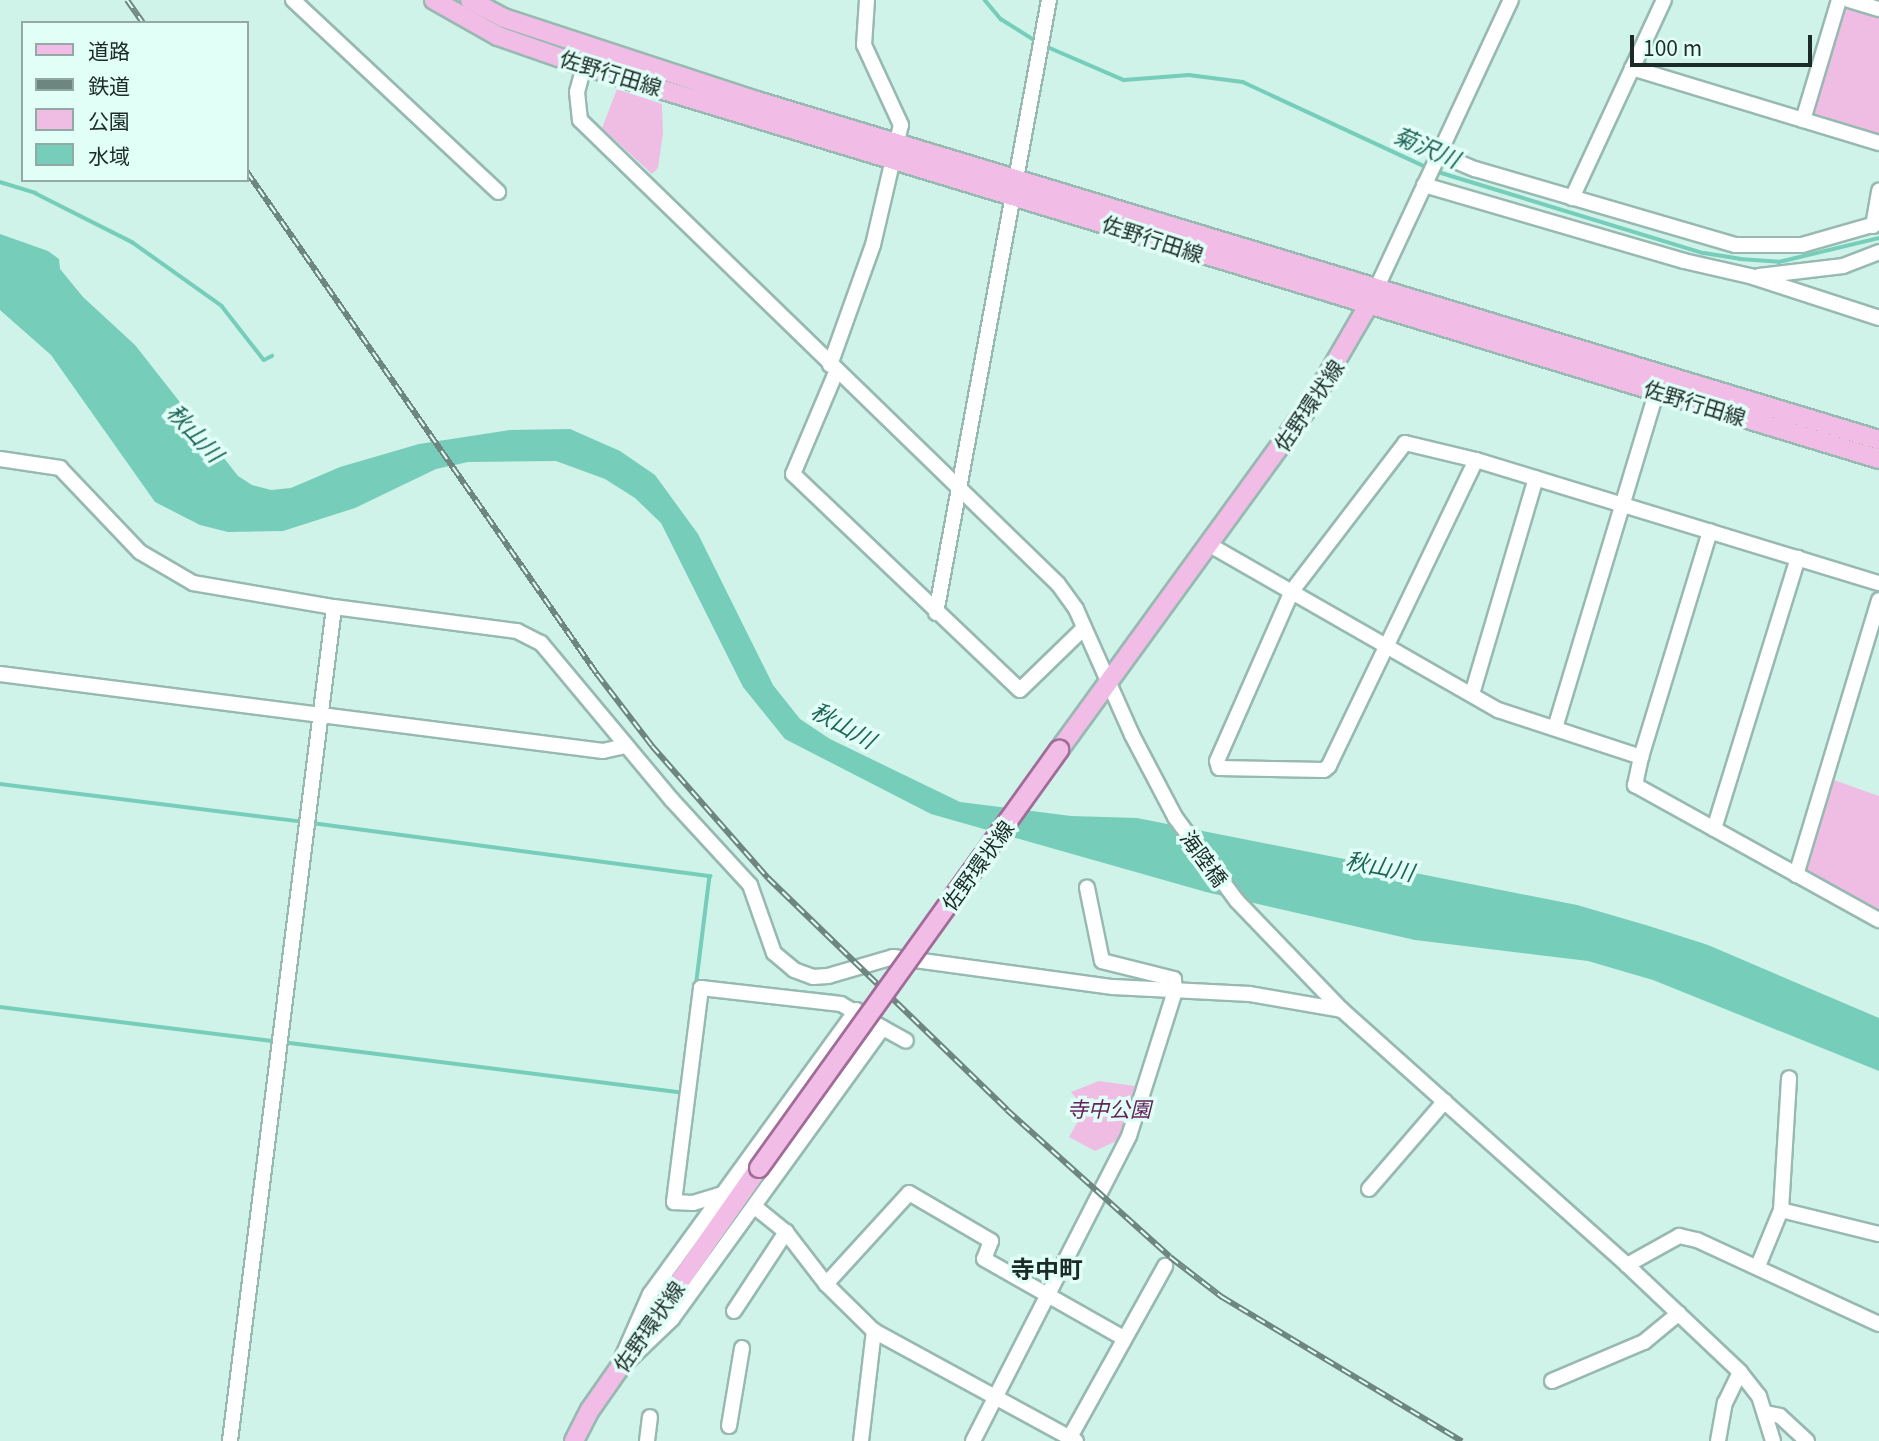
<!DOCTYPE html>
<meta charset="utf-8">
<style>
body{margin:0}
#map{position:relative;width:1879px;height:1441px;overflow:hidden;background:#cff3e9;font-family:Georgia,"Noto Sans JP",serif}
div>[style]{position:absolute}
.green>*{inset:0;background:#efbde3}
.water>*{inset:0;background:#75cdba}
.stream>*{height:3.5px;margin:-1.75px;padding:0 1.75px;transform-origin:1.75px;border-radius:1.75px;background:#75cdba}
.roads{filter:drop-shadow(2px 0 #97b9b1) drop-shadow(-2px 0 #97b9b1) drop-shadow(0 2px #97b9b1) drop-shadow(0 -2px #97b9b1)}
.minor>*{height:14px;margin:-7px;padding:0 7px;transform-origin:7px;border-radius:7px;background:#fff}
.major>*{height:18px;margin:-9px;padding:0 9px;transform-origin:9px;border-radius:9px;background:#f1bce6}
.rail>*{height:6px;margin-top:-3px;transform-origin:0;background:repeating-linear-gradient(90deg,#e1fef7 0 10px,#6e8680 0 20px);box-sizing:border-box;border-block:2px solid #6e8680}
.bridges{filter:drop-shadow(2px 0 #a06c98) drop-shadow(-2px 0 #a06c98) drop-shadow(0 2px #a06c98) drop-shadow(0 -2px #a06c98)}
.major-bridge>*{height:18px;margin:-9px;padding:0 9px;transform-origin:9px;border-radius:9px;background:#f1bce6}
span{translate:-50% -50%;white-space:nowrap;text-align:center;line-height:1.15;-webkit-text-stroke:7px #e1fef7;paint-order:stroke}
.street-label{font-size:21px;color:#1d2b28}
.park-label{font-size:21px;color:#652259;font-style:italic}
.water-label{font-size:23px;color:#1e6457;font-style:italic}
.quarter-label{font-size:24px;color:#1d2b28;font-weight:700}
.legend{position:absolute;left:21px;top:21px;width:228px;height:161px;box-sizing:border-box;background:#e1fef7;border:2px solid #93aaa4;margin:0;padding:9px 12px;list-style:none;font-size:21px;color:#1d2b28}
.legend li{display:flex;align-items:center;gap:14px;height:35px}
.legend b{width:35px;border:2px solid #93aaa4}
.scale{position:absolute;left:1630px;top:35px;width:182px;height:32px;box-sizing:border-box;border:4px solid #1d2b28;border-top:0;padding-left:9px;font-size:21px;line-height:24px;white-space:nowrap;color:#1d2b28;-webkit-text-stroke:5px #e1fef7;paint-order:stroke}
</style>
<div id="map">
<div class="green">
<div style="clip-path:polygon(1845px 5px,1879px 15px,1879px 137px,1812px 117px,1809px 112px,1840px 9px)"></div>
<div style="clip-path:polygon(617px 89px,662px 104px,663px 133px,658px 168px,652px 174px,602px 128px)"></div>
<div style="clip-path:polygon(1831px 779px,1879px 796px,1879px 909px,1803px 871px)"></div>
<div style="clip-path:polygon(1099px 1081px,1142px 1087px,1125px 1137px,1095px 1151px,1069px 1137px,1085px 1109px,1071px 1092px)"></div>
</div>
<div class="water">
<div style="clip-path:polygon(0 234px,48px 251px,59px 259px,60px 269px,83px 297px,135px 345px,238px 476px,252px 485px,271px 490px,291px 488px,340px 467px,419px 444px,510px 430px,570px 429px,620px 451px,655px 475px,698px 534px,773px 685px,800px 719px,830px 739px,960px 802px,1071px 816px,1137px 818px,1577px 905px,1649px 926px,1708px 945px,1879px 1018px,1879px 1071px,1653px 980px,1588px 961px,1415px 940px,1206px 892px,931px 814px,785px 739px,743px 687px,661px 523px,635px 498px,605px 479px,556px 461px,468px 462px,436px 469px,355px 508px,283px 531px,228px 532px,200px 525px,155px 502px,51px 355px,0 310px)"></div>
</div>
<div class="stream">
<div style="left:985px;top:0;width:25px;rotate:50deg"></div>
<div style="left:1001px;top:19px;width:41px;rotate:32.2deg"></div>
<div style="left:1043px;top:45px;width:88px;rotate:23.4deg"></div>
<div style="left:1124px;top:80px;width:65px;rotate:-4.4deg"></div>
<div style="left:1189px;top:75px;width:54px;rotate:7.4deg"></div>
<div style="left:1243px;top:82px;width:204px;rotate:24.9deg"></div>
<div style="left:1435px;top:171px;width:281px;rotate:17deg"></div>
<div style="left:1704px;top:253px;width:36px;rotate:9deg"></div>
<div style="left:1740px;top:259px;width:39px;rotate:4deg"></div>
<div style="left:1779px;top:262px;width:103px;rotate:-13.5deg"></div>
<div style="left:0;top:182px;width:37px;rotate:17deg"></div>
<div style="left:35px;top:193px;width:109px;rotate:26.8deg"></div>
<div style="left:132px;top:242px;width:110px;rotate:35.4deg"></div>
<div style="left:222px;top:306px;width:68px;rotate:52.1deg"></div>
<div style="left:264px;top:360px;width:9px;rotate:-27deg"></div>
<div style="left:0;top:784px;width:306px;rotate:7.1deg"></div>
<div style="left:312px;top:823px;width:402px;rotate:7.6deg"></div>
<div style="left:710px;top:876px;width:106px;rotate:97.1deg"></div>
<div style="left:697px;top:981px;width:7px;rotate:8deg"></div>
<div style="left:781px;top:990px;width:57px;rotate:6deg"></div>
<div style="left:0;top:1007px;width:276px;rotate:7.1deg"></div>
<div style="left:282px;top:1042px;width:400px;rotate:7.2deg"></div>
</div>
<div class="roads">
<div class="minor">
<div style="left:293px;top:0;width:281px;rotate:43.1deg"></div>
<div style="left:1849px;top:0;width:31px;rotate:17deg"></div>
<div style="left:589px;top:47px;width:47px;rotate:104.9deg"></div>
<div style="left:577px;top:92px;width:28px;rotate:84deg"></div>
<div style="left:580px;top:120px;width:666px;rotate:44.15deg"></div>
<div style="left:1058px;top:584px;width:31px;rotate:54deg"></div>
<div style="left:1076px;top:609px;width:138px;rotate:66deg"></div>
<div style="left:1132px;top:735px;width:93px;rotate:62.3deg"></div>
<div style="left:1175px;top:817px;width:104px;rotate:53.6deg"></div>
<div style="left:1237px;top:901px;width:151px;rotate:46.1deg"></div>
<div style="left:1342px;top:1010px;width:382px;rotate:41.8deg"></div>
<div style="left:1627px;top:1265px;width:156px;rotate:43.4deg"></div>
<div style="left:1740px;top:1372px;width:31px;rotate:52deg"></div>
<div style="left:1759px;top:1396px;width:47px;rotate:72.7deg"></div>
<div style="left:1632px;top:68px;width:258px;rotate:16.9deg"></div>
<div style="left:1803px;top:120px;width:125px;rotate:-73.3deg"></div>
<div style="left:1439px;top:154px;width:39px;rotate:23deg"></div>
<div style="left:1475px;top:169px;width:271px;rotate:16.3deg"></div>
<div style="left:1735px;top:245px;width:67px"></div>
<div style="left:1802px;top:245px;width:80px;rotate:-15.9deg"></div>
<div style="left:1424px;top:185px;width:271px;rotate:16.3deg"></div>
<div style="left:1684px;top:261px;width:68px;rotate:12.8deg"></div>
<div style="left:1750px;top:276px;width:136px;rotate:18deg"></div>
<div style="left:1572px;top:198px;width:218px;rotate:-65.1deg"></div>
<div style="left:1873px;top:226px;width:36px;rotate:-80deg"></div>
<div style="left:1759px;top:276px;width:85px;rotate:-6.8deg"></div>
<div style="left:1843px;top:266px;width:39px;rotate:-21deg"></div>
<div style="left:1377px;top:287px;width:317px;rotate:-65deg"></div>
<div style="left:830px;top:365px;width:127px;rotate:-70.3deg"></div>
<div style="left:873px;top:245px;width:123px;rotate:-76.9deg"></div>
<div style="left:901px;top:125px;width:88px;rotate:-114.8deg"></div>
<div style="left:864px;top:45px;width:45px;rotate:-86.2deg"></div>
<div style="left:837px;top:370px;width:113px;rotate:112.9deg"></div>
<div style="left:793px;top:474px;width:313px;rotate:43.6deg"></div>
<div style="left:1020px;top:690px;width:89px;rotate:-44.1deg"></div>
<div style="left:0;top:459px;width:61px;rotate:8.5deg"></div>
<div style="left:60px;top:468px;width:116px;rotate:46.4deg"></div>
<div style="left:140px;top:552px;width:61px;rotate:30.3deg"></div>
<div style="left:193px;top:583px;width:143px;rotate:9.7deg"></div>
<div style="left:334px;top:607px;width:185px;rotate:7.5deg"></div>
<div style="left:517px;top:631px;width:27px;rotate:27deg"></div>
<div style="left:541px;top:643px;width:203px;rotate:50.2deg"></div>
<div style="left:671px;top:799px;width:117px;rotate:47.4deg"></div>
<div style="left:750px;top:885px;width:72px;rotate:70.6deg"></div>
<div style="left:774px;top:953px;width:26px;rotate:40deg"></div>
<div style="left:794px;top:970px;width:20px;rotate:20deg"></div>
<div style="left:813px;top:977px;width:15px;rotate:-4deg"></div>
<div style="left:828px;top:976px;width:68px;rotate:-16.3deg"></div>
<div style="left:893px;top:957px;width:222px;rotate:7.8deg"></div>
<div style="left:1113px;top:987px;width:137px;rotate:2.9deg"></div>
<div style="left:1250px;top:994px;width:93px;rotate:9.9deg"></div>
<div style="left:1476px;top:460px;width:339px;rotate:115.7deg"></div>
<div style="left:1329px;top:766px;width:6px;rotate:141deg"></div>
<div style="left:1324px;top:770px;width:105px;rotate:-178.9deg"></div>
<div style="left:1219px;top:768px;width:7px;rotate:-106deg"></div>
<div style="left:1217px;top:761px;width:186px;rotate:-66.2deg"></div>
<div style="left:1292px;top:591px;width:186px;rotate:-52.6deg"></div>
<div style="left:1405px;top:443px;width:73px;rotate:13.5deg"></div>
<div style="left:1476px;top:460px;width:421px;rotate:17deg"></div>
<div style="left:1208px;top:544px;width:334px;rotate:29.8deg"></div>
<div style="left:1498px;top:710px;width:151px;rotate:18.2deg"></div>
<div style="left:1641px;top:757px;width:29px;rotate:102deg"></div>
<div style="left:1635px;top:785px;width:279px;rotate:29deg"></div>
<div style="left:936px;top:613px;width:623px;rotate:-79.56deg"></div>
<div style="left:0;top:674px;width:608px;rotate:7.28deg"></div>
<div style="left:603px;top:751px;width:23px;rotate:-13deg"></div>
<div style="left:1472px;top:694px;width:225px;rotate:-73.5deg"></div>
<div style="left:1555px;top:728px;width:359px;rotate:-73.2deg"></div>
<div style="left:1641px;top:757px;width:236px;rotate:-73deg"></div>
<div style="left:1714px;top:829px;width:284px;rotate:-72.8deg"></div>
<div style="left:1796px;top:875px;width:287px;rotate:-73.2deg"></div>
<div style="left:883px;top:1028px;width:26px;rotate:29deg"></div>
<div style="left:1369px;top:1189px;width:116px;rotate:-49.2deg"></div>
<div style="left:755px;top:1207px;width:40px;rotate:39deg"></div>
<div style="left:786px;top:1232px;width:66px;rotate:52.4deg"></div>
<div style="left:826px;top:1284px;width:67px;rotate:44.4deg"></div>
<div style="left:874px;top:1331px;width:230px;rotate:28.6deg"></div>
<div style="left:1781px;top:1210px;width:101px;rotate:13.8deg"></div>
<div style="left:1627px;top:1265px;width:60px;rotate:-29.1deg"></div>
<div style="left:1679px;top:1236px;width:18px;rotate:13deg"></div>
<div style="left:1697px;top:1240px;width:200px;rotate:24.8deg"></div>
<div style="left:1758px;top:1266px;width:61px;rotate:-67.7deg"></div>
<div style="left:1781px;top:1210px;width:132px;rotate:-86.5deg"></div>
<div style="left:826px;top:1284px;width:123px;rotate:-47.6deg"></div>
<div style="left:909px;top:1193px;width:95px;rotate:30.3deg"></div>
<div style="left:991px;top:1241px;width:19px;rotate:111deg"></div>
<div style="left:984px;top:1259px;width:159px;rotate:29.5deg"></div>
<div style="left:734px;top:1311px;width:95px;rotate:-56.6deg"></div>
<div style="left:621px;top:1360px;width:72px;rotate:-66.3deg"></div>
<div style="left:650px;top:1294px;width:351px;rotate:-54deg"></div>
<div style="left:626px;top:1363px;width:64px;rotate:-43.7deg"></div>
<div style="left:672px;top:1319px;width:359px;rotate:-54.1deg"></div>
<div style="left:883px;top:1028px;width:48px;rotate:-150.3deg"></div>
<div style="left:841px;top:1004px;width:141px;rotate:-173.5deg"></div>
<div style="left:701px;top:988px;width:216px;rotate:97.2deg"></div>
<div style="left:674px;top:1202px;width:19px;rotate:3deg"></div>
<div style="left:693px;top:1203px;width:30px;rotate:-17deg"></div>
<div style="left:1552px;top:1381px;width:100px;rotate:-23deg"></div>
<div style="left:1644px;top:1342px;width:45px;rotate:-39.6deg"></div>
<div style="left:1766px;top:1413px;width:14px;rotate:12deg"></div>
<div style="left:1780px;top:1416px;width:37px;rotate:43deg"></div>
<div style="left:729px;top:1426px;width:79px;rotate:-80.5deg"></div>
<div style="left:1070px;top:1437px;width:196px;rotate:-60.9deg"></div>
<div style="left:230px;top:1441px;width:840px;rotate:-82.89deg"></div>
<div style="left:647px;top:1441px;width:24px;rotate:-83deg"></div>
<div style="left:861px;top:1441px;width:111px;rotate:-83.3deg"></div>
<div style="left:973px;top:1441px;width:343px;rotate:-62.9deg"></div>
<div style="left:1129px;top:1136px;width:152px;rotate:-72.4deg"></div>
<div style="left:1175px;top:991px;width:12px;rotate:-95deg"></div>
<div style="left:1174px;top:979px;width:74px;rotate:-166deg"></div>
<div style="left:1102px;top:961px;width:75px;rotate:-101.6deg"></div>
<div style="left:1718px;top:1441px;width:39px;rotate:-80deg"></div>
<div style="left:1725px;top:1403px;width:34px;rotate:-64deg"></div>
</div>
<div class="major">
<div style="left:434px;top:0;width:73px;rotate:29.4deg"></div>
<div style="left:498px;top:36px;width:91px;rotate:19.2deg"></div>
<div style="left:584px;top:66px;width:1353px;rotate:16.88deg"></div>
<div style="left:470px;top:0;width:38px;rotate:28deg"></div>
<div style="left:504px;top:18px;width:266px;rotate:18.2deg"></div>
<div style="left:757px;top:101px;width:1172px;rotate:16.81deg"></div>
<div style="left:1059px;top:750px;width:430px;rotate:-54deg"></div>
<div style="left:1312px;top:402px;width:121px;rotate:-59.8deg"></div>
<div style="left:574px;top:1441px;width:35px;rotate:-63deg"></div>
<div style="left:590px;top:1410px;width:295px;rotate:-55.1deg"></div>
</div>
</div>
<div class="rail">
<div style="left:127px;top:0;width:28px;rotate:55deg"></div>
<div style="left:247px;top:172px;width:612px;rotate:55.12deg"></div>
<div style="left:597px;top:674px;width:91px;rotate:52.6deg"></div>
<div style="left:652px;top:746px;width:176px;rotate:48.7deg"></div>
<div style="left:768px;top:878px;width:333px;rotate:44.1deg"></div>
<div style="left:1007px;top:1110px;width:219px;rotate:42deg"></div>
<div style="left:1170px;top:1257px;width:66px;rotate:37.6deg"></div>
<div style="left:1222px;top:1297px;width:280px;rotate:31deg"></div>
</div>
<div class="bridges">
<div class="major-bridge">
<div style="left:759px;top:1168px;width:515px;rotate:-54.33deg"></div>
</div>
</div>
<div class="street-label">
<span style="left:611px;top:72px;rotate:17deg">佐野行田線</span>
<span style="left:1153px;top:238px;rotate:18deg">佐野行田線</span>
<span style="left:1695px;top:402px;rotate:17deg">佐野行田線</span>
<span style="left:1308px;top:405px;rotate:-56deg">佐野環状線</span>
<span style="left:1205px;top:858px;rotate:54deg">海陸橋</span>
<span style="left:977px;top:865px;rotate:-54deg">佐野環状線</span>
<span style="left:648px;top:1326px;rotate:-55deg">佐野環状線</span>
</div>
<div class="park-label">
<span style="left:1109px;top:1108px">寺中公園</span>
</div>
<div class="water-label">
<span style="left:1427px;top:146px;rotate:23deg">菊沢川</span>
<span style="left:196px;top:432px;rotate:47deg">秋山川</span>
<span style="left:844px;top:724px;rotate:29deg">秋山川</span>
<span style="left:1380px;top:865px;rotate:11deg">秋山川</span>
</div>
<div class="quarter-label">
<span style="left:1047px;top:1268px">寺中町</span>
</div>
<ul class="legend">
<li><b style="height:9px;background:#f1bce6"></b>道路</li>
<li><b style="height:9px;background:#6e8680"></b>鉄道</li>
<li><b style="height:19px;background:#efbde3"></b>公園</li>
<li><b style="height:19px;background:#75cdba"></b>水域</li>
</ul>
<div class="scale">100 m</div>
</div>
